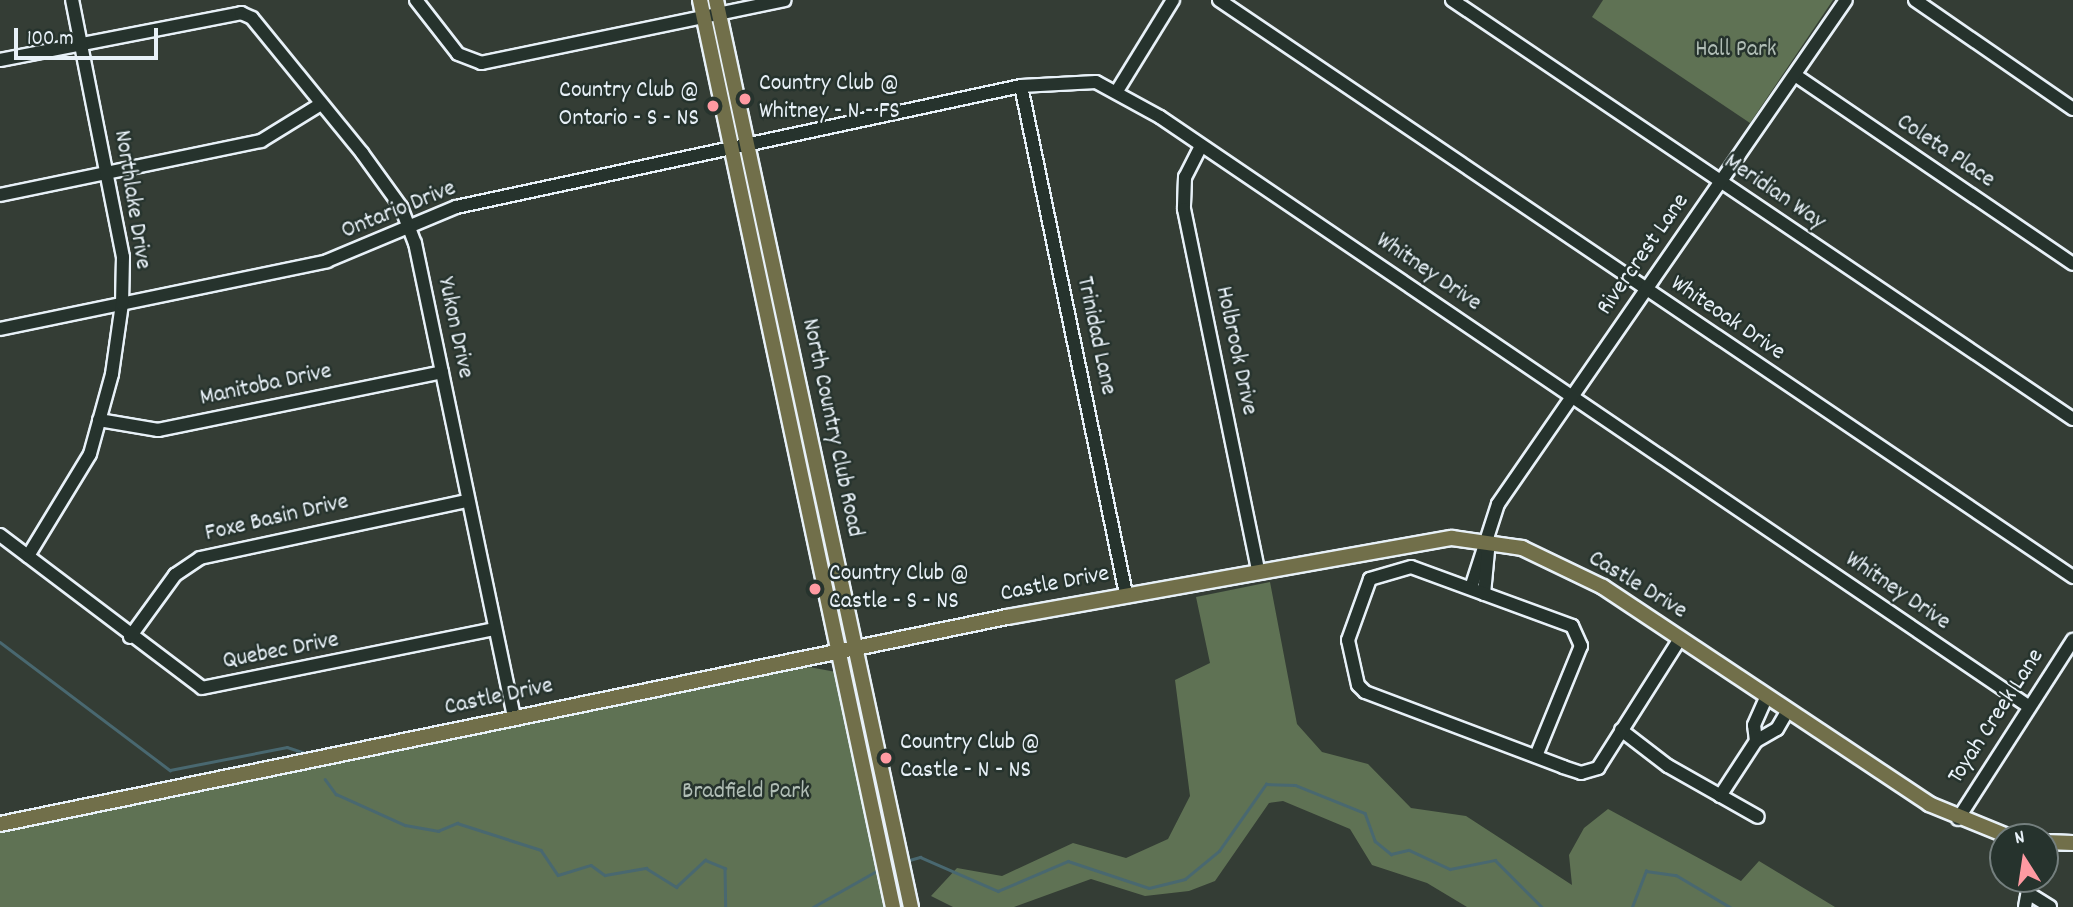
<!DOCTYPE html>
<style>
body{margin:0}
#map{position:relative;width:2073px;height:907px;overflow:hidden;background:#343d35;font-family:Dekko,sans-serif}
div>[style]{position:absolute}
.green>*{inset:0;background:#5f7254}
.stream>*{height:2.5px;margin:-1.25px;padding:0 1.25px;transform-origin:1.25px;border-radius:1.25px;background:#496870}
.roads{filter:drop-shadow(2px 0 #e8f1f8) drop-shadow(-2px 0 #e8f1f8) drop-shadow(0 2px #e8f1f8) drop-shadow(0 -2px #e8f1f8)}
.minor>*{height:12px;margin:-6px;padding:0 6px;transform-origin:6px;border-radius:6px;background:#26332d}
.major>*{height:14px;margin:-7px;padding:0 7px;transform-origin:7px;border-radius:7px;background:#716f4a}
.dots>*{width:19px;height:19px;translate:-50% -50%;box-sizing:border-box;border:4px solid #26332d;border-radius:50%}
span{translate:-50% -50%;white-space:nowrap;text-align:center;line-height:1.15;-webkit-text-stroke:5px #26332d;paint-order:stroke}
.park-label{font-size:24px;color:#b1beb6}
.poi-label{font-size:24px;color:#e8f1f8}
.left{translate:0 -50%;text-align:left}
.right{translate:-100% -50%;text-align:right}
.street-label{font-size:24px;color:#e8f1f8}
.north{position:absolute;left:1989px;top:823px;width:70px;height:70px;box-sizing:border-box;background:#26332d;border:2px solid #747f7e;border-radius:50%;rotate:348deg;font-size:19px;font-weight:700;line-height:28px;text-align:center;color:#e8f1f8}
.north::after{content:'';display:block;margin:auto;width:24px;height:32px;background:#ff9aa2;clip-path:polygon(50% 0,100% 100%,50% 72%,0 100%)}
.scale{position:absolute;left:14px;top:28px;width:144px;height:32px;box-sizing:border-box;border:4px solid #e8f1f8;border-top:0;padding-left:9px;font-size:21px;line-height:24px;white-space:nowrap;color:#e8f1f8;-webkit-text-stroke:5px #26332d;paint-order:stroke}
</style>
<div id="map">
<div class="green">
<div style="clip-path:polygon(1603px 0,1833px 0,1750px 123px,1592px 17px)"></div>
<div style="clip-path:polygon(1270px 582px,1297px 724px,1322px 752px,1368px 764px,1411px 808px,1466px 816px,1572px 885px,1569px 855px,1584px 828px,1608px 809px,1741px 881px,1759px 861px,1835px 907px,1467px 907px,1427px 883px,1372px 865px,1350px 829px,1283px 801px,1269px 803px,1215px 881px,1189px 891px,1145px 896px,1091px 879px,1014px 907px,953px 907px,931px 896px,957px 868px,1002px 876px,1073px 843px,1126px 858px,1168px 839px,1190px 796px,1175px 680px,1210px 663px,1196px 597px)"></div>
<div style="clip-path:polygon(809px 667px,836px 672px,888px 907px,0 907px,0 831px)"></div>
</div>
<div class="stream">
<div style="left:0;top:642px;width:213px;rotate:37deg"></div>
<div style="left:170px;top:770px;width:119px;rotate:-11.1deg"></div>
<div style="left:287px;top:747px;width:20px;rotate:18deg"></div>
<div style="left:325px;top:779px;width:19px;rotate:54deg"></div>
<div style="left:336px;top:794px;width:76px;rotate:24.2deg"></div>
<div style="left:405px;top:825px;width:34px;rotate:10deg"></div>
<div style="left:438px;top:831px;width:21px;rotate:-23deg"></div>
<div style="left:457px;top:823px;width:88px;rotate:17.8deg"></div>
<div style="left:541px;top:850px;width:30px;rotate:56deg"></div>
<div style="left:558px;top:875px;width:34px;rotate:-17deg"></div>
<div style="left:591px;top:865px;width:17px;rotate:36deg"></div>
<div style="left:605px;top:875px;width:42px;rotate:-9.7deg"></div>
<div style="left:646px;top:868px;width:36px;rotate:32deg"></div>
<div style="left:676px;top:887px;width:40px;rotate:-43deg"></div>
<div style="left:705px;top:860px;width:22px;rotate:22deg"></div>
<div style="left:725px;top:868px;width:39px;rotate:89deg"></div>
<div style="left:906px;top:861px;width:15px;rotate:-16deg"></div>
<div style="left:920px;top:857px;width:85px;rotate:23.6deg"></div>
<div style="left:998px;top:891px;width:76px;rotate:-23.2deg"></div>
<div style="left:1068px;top:861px;width:85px;rotate:18.4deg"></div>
<div style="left:1149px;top:888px;width:37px;rotate:-14deg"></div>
<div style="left:1185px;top:879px;width:44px;rotate:-39.5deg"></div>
<div style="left:1219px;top:851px;width:82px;rotate:-55deg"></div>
<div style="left:1266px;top:784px;width:29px;rotate:2deg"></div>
<div style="left:1295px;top:785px;width:75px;rotate:21.8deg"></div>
<div style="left:1365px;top:813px;width:30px;rotate:70deg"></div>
<div style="left:1375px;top:841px;width:21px;rotate:39deg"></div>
<div style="left:1391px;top:854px;width:18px;rotate:-13deg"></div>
<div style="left:1409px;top:850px;width:45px;rotate:24.9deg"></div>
<div style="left:1450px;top:869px;width:46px;rotate:-11.3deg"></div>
<div style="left:1495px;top:860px;width:66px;rotate:45deg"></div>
<div style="left:813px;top:907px;width:77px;rotate:-29.6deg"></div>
<div style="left:1632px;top:907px;width:39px;rotate:-69deg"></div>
<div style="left:1646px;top:871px;width:30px;rotate:8deg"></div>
<div style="left:1676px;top:875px;width:63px;rotate:30.7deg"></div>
</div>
<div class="roads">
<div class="minor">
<div style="left:416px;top:0;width:68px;rotate:52.1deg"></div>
<div style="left:458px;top:54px;width:25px;rotate:21deg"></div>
<div style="left:481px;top:63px;width:310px;rotate:-11.7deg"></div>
<div style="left:1219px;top:0;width:1031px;rotate:34.04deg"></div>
<div style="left:1452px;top:0;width:749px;rotate:34.01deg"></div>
<div style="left:1915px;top:0;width:192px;rotate:34.6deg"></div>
<div style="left:0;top:60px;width:246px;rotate:-11deg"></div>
<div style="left:241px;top:13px;width:12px;rotate:24deg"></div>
<div style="left:252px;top:18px;width:174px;rotate:50.8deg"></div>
<div style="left:362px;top:153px;width:67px;rotate:54.2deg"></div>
<div style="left:401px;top:207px;width:39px;rotate:69deg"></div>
<div style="left:415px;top:243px;width:485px;rotate:78.2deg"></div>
<div style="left:1795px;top:75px;width:336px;rotate:34.2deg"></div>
<div style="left:1021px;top:86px;width:519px;rotate:78.32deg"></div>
<div style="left:1117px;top:91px;width:107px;rotate:-58.4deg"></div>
<div style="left:1201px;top:146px;width:35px;rotate:117deg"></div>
<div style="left:1185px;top:177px;width:32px;rotate:92deg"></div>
<div style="left:1184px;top:209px;width:368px;rotate:78.4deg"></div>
<div style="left:0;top:195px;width:267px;rotate:-11.7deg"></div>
<div style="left:261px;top:141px;width:70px;rotate:-31.7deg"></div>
<div style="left:0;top:329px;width:334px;rotate:-11.7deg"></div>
<div style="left:327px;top:261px;width:140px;rotate:-22.7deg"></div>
<div style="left:456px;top:207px;width:578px;rotate:-12.09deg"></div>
<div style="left:1021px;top:86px;width:75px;rotate:-3.1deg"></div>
<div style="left:1096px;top:82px;width:73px;rotate:28.7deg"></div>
<div style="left:1160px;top:117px;width:1049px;rotate:34.16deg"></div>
<div style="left:99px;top:420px;width:60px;rotate:9.6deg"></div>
<div style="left:158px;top:430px;width:290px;rotate:-11.5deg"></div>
<div style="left:0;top:535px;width:253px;rotate:37.1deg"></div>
<div style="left:202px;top:688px;width:298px;rotate:-11.4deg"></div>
<div style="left:28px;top:556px;width:119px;rotate:-58.7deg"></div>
<div style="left:90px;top:454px;width:83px;rotate:-74.6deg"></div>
<div style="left:112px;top:374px;width:71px;rotate:-81.9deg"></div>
<div style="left:122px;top:304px;width:47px;rotate:-88.8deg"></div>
<div style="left:123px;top:257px;width:262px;rotate:-101.2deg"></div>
<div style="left:1471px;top:588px;width:88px;rotate:-72.2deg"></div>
<div style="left:1498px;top:504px;width:612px;rotate:-55.38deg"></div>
<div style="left:1484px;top:594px;width:54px;rotate:-84.7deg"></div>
<div style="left:130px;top:637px;width:77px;rotate:-54deg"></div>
<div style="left:175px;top:575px;width:30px;rotate:-34deg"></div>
<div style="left:200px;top:558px;width:273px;rotate:-12.1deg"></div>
<div style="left:1621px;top:730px;width:59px;rotate:37.5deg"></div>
<div style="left:1668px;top:766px;width:103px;rotate:29.5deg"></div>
<div style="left:1756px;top:741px;width:24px;rotate:-30deg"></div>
<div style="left:1777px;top:729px;width:22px;rotate:-60deg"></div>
<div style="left:1536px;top:756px;width:119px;rotate:-67.8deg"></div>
<div style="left:1581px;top:646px;width:22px;rotate:-114deg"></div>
<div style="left:1572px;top:626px;width:171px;rotate:-159.9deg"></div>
<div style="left:1411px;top:567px;width:43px;rotate:163.7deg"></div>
<div style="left:1370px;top:579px;width:65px;rotate:109.8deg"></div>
<div style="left:1348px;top:640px;width:46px;rotate:77.5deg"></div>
<div style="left:1358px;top:685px;width:10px;rotate:45deg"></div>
<div style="left:1365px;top:692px;width:212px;rotate:20.7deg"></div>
<div style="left:1563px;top:767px;width:19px;rotate:18deg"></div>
<div style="left:1581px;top:773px;width:18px;rotate:-16deg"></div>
<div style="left:1598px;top:768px;width:153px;rotate:-57.6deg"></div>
<div style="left:1720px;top:796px;width:66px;rotate:-56.8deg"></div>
<div style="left:1756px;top:741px;width:16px;rotate:-97deg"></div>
<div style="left:1754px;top:725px;width:32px;rotate:-66deg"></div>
<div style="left:1958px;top:819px;width:213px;rotate:-57.3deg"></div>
<div style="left:2028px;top:893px;width:26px;rotate:32deg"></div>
<div style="left:2025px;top:907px;width:28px;rotate:-80deg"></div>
</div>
<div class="major">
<div style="left:700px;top:0;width:927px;rotate:77.99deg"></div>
<div style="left:716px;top:0;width:928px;rotate:77.87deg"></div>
<div style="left:0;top:824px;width:1028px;rotate:-11.62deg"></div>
<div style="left:1007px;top:617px;width:452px;rotate:-10.1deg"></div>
<div style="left:1452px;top:538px;width:71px;rotate:8.1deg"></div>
<div style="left:1522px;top:548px;width:90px;rotate:25.7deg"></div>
<div style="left:1603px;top:587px;width:392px;rotate:33.6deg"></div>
<div style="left:1929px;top:804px;width:87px;rotate:22.2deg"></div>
<div style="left:2045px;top:842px;width:28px;rotate:2deg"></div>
</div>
</div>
<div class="dots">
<div style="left:745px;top:99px;background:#ff9aa2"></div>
<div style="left:713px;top:106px;background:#ff9aa2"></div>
<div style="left:815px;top:589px;background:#ff9aa2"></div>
<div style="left:886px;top:758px;background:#ff9aa2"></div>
</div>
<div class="park-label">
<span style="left:1736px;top:51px">Hall Park</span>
<span style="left:746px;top:793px">Bradfield Park</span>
</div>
<div class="poi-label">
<span class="left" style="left:759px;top:99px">Country Club @<br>Whitney - N - FS</span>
<span class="right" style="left:699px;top:106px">Country Club @<br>Ontario - S - NS</span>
<span class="left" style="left:829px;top:589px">Country Club @<br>Castle - S - NS</span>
<span class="left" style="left:900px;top:758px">Country Club @<br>Castle - N - NS</span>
</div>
<div class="street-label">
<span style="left:1945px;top:152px;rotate:34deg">Coleta Place</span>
<span style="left:1774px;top:193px;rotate:34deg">Meridian Way</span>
<span style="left:131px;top:200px;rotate:81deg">Northlake Drive</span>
<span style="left:399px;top:211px;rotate:-22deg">Ontario Drive</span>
<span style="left:1644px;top:255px;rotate:-55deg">Rivercrest Lane</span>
<span style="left:1428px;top:273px;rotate:34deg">Whitney Drive</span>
<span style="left:1727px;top:319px;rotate:34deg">Whiteoak Drive</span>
<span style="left:454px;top:328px;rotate:78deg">Yukon Drive</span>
<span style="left:1095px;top:336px;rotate:78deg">Trinidad Lane</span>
<span style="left:1235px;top:351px;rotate:78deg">Holbrook Drive</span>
<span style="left:266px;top:386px;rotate:-12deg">Manitoba Drive</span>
<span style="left:831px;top:428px;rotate:78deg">North Country Club Road</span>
<span style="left:277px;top:519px;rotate:-13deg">Foxe Basin Drive</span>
<span style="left:1055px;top:585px;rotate:-11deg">Castle Drive</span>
<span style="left:1637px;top:586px;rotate:31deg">Castle Drive</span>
<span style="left:1897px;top:592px;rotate:34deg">Whitney Drive</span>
<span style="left:281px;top:652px;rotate:-11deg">Quebec Drive</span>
<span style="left:499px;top:698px;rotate:-12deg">Castle Drive</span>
<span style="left:1997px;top:717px;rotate:-57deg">Toyah Creek Lane</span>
</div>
<div class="north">N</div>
<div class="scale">100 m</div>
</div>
